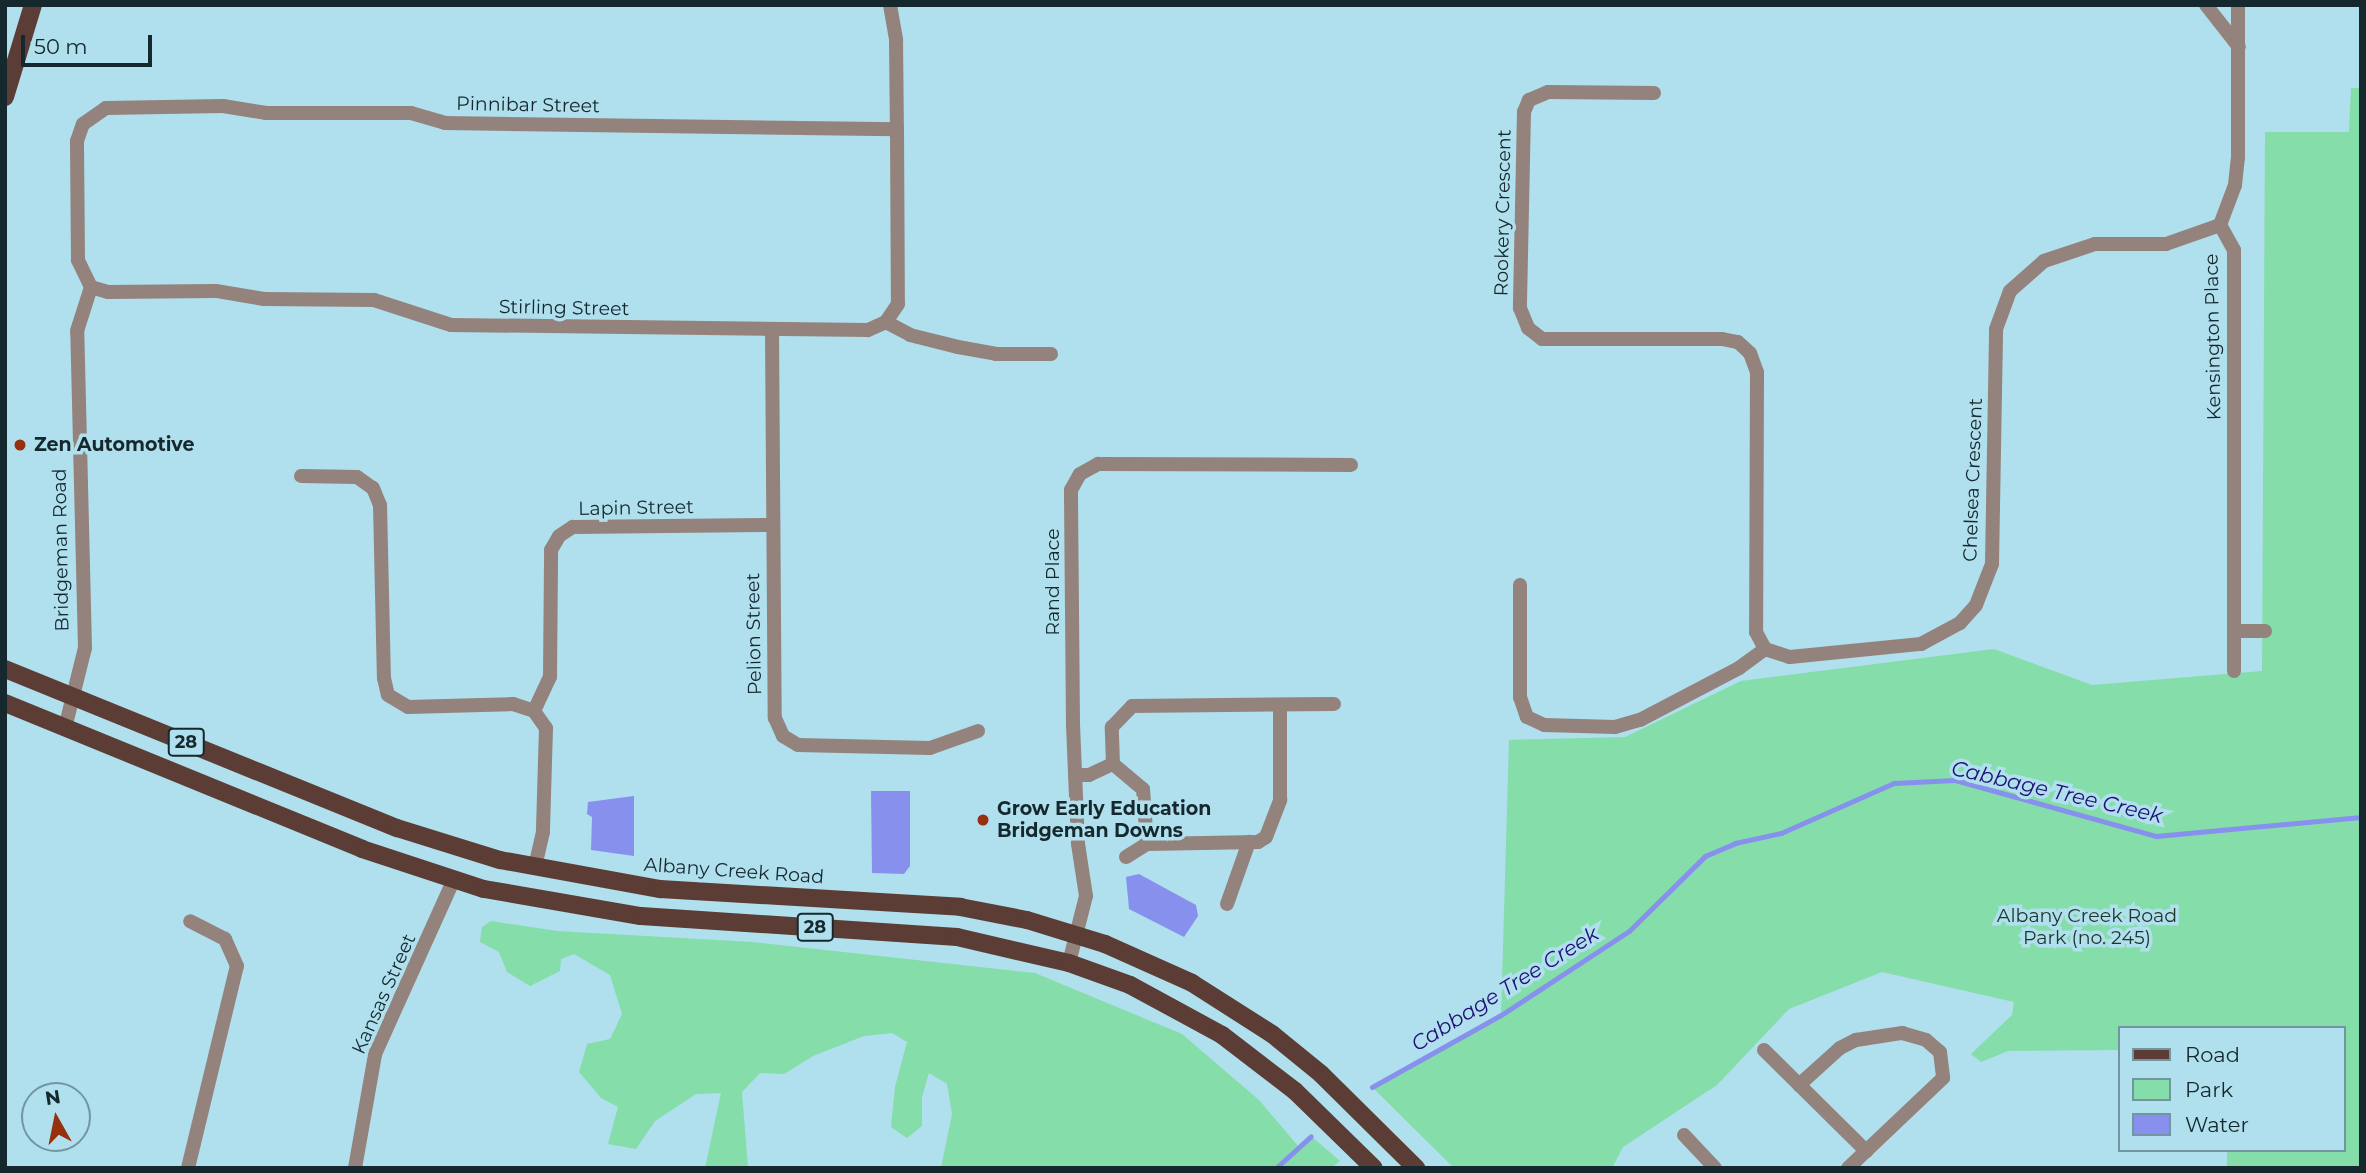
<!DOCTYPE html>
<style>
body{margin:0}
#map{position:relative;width:2366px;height:1173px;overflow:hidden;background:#b0dfed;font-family:Montserrat,sans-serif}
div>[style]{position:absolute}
.green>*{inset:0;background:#85ddaa}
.water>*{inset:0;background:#8791ed}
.stream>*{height:5px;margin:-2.5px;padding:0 2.5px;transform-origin:2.5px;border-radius:2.5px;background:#8791ed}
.minor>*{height:14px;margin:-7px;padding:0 7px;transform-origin:7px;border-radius:7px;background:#94827c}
.primary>*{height:18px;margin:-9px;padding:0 9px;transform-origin:9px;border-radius:9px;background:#5b3d35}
.dots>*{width:19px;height:19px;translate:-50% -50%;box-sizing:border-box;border:4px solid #b0dfed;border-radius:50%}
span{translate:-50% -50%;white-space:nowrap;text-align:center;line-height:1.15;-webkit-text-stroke:7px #b0dfed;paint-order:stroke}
.shield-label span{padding:2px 5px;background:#b0dfed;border:2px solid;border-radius:5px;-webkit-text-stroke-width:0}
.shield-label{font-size:18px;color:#15282d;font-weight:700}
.street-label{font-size:19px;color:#15282d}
.poi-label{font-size:19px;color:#15282d;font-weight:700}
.left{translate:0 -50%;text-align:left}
.park-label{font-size:19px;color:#1f3628}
.water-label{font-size:21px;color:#200f75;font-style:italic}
.frame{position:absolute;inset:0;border:7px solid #15282d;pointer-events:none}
.legend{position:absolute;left:2118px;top:1026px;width:228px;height:126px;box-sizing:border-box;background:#b0dfed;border:2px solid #7296a0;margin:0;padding:9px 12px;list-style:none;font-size:21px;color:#15282d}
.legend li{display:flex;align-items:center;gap:14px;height:35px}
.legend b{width:35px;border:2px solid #7296a0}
.north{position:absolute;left:21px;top:1082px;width:70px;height:70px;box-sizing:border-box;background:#b0dfed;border:2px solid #7296a0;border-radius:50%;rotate:351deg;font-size:19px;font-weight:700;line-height:28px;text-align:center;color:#15282d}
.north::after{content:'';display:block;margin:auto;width:24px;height:32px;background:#97300d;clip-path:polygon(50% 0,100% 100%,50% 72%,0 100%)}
.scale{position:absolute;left:21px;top:35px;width:131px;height:32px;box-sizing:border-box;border:4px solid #15282d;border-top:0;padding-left:9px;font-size:21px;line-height:24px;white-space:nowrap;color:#15282d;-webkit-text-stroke:5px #b0dfed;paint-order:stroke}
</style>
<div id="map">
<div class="green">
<div style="clip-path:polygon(2351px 88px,2361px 88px,2361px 1168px,2227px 1168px,2227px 1150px,2343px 1150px,2343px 1028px,2119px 1028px,2119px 1050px,2008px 1051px,1981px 1062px,1971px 1054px,2012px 1015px,2014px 1002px,1882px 972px,1789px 1009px,1717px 1085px,1623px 1147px,1612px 1168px,1454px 1168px,1372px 1087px,1501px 1015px,1509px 740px,1625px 737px,1741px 681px,1994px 649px,2092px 685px,2262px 671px,2265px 132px,2349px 132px)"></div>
<div style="clip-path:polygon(491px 921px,557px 931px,752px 942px,1035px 973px,1182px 1034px,1259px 1100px,1298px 1146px,1311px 1136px,1340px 1161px,1331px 1168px,941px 1168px,952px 1114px,947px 1084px,929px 1073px,922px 1097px,922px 1126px,907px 1138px,891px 1127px,895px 1087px,907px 1042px,892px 1033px,864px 1036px,813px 1056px,784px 1074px,760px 1073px,742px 1092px,748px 1168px,705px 1168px,721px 1093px,696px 1094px,655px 1121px,636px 1149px,608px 1144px,618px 1107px,601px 1098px,579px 1072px,587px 1044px,610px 1039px,622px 1014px,610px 975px,574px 954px,561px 959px,560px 971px,530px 986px,507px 972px,499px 952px,480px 942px,482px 927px)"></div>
</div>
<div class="water">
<div style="clip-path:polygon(871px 791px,910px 791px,910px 866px,904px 874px,872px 873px)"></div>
<div style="clip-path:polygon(634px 796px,634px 856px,591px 850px,592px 817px,587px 814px,588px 802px)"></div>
<div style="clip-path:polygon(1139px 874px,1196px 905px,1198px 916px,1184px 937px,1129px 909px,1126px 877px)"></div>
</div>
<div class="stream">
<div style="left:1372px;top:1087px;width:148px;rotate:-29.2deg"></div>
<div style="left:1501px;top:1015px;width:153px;rotate:-33.3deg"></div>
<div style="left:1629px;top:931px;width:107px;rotate:-44.6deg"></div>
<div style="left:1705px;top:856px;width:33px;rotate:-23deg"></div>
<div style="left:1735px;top:843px;width:47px;rotate:-12.3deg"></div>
<div style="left:1781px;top:833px;width:124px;rotate:-23.9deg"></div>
<div style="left:1894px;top:783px;width:61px;rotate:-2.8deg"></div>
<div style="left:1955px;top:780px;width:209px;rotate:15.6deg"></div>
<div style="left:2156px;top:836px;width:206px;rotate:-5.3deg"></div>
<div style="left:1276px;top:1168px;width:47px;rotate:-42.4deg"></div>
</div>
<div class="minor">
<div style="left:890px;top:5px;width:36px;rotate:80deg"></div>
<div style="left:896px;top:40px;width:89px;rotate:89.4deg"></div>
<div style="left:897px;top:129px;width:175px;rotate:89.7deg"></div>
<div style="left:898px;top:304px;width:22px;rotate:124deg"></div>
<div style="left:886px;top:322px;width:20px;rotate:156deg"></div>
<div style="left:868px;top:330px;width:417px;rotate:-179.3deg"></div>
<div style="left:451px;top:325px;width:81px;rotate:-162deg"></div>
<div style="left:374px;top:300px;width:110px;rotate:-179.5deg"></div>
<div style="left:264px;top:299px;width:49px;rotate:-170.5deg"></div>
<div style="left:216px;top:291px;width:108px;rotate:179.5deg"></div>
<div style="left:108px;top:292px;width:18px;rotate:-164deg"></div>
<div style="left:91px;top:287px;width:30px;rotate:-116deg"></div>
<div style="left:78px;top:260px;width:119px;rotate:-90.5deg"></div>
<div style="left:77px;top:141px;width:18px;rotate:-71deg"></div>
<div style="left:83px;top:124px;width:28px;rotate:-35deg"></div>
<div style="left:106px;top:108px;width:117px;rotate:-1deg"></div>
<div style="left:223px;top:106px;width:44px;rotate:9.2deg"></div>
<div style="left:266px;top:113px;width:145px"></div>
<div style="left:411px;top:113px;width:35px;rotate:16deg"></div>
<div style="left:445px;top:123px;width:452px;rotate:0.8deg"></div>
<div style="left:2206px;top:5px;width:53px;rotate:51.8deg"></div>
<div style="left:1654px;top:93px;width:106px;rotate:-179.5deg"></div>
<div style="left:1548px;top:92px;width:21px;rotate:157deg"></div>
<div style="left:1529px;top:100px;width:13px;rotate:113deg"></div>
<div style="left:1524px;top:112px;width:196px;rotate:91.2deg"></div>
<div style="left:1520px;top:308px;width:22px;rotate:68deg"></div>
<div style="left:1528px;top:328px;width:18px;rotate:38deg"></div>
<div style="left:1542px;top:339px;width:180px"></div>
<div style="left:1722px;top:339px;width:16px;rotate:11deg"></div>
<div style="left:1738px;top:342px;width:16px;rotate:43deg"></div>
<div style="left:1750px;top:353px;width:20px;rotate:70deg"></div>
<div style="left:1757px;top:372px;width:260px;rotate:90.2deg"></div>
<div style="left:1756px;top:632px;width:19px;rotate:62deg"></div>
<div style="left:1765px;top:649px;width:26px;rotate:18deg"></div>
<div style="left:1790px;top:657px;width:132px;rotate:-5.7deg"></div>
<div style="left:1921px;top:644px;width:44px;rotate:-28.3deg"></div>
<div style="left:1960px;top:623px;width:24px;rotate:-48deg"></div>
<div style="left:1976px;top:605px;width:44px;rotate:-68.7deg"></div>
<div style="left:1992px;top:564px;width:235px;rotate:-89deg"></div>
<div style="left:1996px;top:329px;width:40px;rotate:-69.8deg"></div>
<div style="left:2010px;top:291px;width:45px;rotate:-41.4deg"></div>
<div style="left:2044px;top:261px;width:54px;rotate:-18.4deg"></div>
<div style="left:2095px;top:244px;width:71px"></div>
<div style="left:2166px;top:244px;width:57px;rotate:-19.4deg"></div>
<div style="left:886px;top:322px;width:27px;rotate:28deg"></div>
<div style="left:910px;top:335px;width:49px;rotate:14deg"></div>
<div style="left:958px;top:347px;width:39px;rotate:10deg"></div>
<div style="left:996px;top:354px;width:55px"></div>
<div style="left:772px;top:330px;width:388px;rotate:89.6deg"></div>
<div style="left:775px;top:718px;width:20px;rotate:66deg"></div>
<div style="left:783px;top:736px;width:17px;rotate:31deg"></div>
<div style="left:798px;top:745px;width:132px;rotate:1.3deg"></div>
<div style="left:930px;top:748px;width:51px;rotate:-19.5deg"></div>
<div style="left:301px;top:476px;width:56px;rotate:1deg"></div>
<div style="left:357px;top:477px;width:19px;rotate:35deg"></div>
<div style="left:373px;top:488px;width:18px;rotate:68deg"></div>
<div style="left:380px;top:505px;width:173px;rotate:88.7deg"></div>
<div style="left:384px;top:678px;width:17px;rotate:77deg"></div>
<div style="left:388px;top:695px;width:23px;rotate:31deg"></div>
<div style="left:408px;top:707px;width:105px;rotate:-1.6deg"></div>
<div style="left:513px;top:704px;width:22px;rotate:18deg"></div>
<div style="left:534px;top:711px;width:21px;rotate:55deg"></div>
<div style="left:546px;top:728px;width:104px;rotate:91.7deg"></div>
<div style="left:543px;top:832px;width:37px;rotate:103deg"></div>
<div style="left:1520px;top:585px;width:112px;rotate:90deg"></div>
<div style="left:1520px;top:697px;width:21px;rotate:71deg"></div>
<div style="left:1527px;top:717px;width:19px;rotate:25deg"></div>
<div style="left:1544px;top:725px;width:71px;rotate:1.6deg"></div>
<div style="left:1615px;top:727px;width:26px;rotate:-16deg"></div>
<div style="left:1640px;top:720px;width:112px;rotate:-27.7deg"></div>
<div style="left:1739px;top:668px;width:32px;rotate:-36deg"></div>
<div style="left:2234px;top:631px;width:31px"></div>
<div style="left:2234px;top:671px;width:421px;rotate:-90deg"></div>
<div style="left:2234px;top:250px;width:29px;rotate:-119deg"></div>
<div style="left:2220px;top:225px;width:43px;rotate:-69.4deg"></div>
<div style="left:2235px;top:185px;width:27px;rotate:-84deg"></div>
<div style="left:2238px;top:158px;width:153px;rotate:-90deg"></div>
<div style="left:534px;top:711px;width:38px;rotate:-65deg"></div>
<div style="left:550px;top:677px;width:127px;rotate:-89.5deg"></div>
<div style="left:551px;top:550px;width:16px;rotate:-60deg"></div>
<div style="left:559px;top:536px;width:17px;rotate:-33deg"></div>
<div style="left:573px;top:527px;width:199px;rotate:-0.6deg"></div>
<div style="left:65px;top:728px;width:82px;rotate:-76deg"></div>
<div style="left:85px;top:648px;width:317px;rotate:-91.4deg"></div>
<div style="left:77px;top:331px;width:46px;rotate:-72.3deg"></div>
<div style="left:1113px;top:764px;width:39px;rotate:40deg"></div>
<div style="left:1143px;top:789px;width:55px;rotate:85.8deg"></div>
<div style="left:1147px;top:844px;width:111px;rotate:-1deg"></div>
<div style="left:1258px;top:842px;width:9px;rotate:-32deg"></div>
<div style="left:1266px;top:837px;width:40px;rotate:-69deg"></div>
<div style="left:1280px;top:800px;width:95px;rotate:-90deg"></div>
<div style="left:1113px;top:764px;width:37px;rotate:-92deg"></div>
<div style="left:1112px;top:727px;width:29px;rotate:-46deg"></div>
<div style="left:1132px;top:706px;width:202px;rotate:-0.6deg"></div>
<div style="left:1075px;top:775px;width:14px"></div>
<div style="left:1089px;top:775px;width:26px;rotate:-25deg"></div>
<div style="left:1126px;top:857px;width:25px;rotate:-32deg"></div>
<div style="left:1227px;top:904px;width:66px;rotate:-70.5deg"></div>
<div style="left:1069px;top:963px;width:69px;rotate:-75.8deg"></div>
<div style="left:1086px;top:896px;width:53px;rotate:-98.7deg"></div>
<div style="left:1078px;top:844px;width:119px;rotate:-92.4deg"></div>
<div style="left:1073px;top:725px;width:235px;rotate:-90.5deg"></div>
<div style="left:1071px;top:490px;width:18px;rotate:-61deg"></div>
<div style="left:1080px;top:474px;width:21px;rotate:-29deg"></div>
<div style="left:1098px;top:464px;width:253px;rotate:0.2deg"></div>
<div style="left:1764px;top:1050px;width:144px;rotate:44.7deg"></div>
<div style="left:1799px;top:1085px;width:55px;rotate:-42.1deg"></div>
<div style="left:1840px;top:1048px;width:18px;rotate:-27deg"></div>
<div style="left:1856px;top:1040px;width:47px;rotate:-8.7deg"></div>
<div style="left:1902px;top:1033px;width:25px;rotate:16deg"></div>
<div style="left:1926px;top:1040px;width:18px;rotate:41deg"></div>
<div style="left:1940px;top:1052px;width:26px;rotate:83deg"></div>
<div style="left:1943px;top:1078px;width:131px;rotate:136.5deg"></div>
<div style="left:1684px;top:1135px;width:45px;rotate:46.8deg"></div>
<div style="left:188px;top:1168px;width:208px;rotate:-76.4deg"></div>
<div style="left:237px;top:966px;width:30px;rotate:-114deg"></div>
<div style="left:225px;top:939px;width:39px;rotate:-153deg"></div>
<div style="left:355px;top:1168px;width:116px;rotate:-80deg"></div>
<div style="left:375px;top:1054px;width:190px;rotate:-65.7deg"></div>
</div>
<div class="primary">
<div style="left:5px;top:97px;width:96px;rotate:-73.1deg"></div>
<div style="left:5px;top:669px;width:423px;rotate:22.1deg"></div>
<div style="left:397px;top:828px;width:108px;rotate:17.3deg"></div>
<div style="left:500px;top:860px;width:163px;rotate:10.3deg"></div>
<div style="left:660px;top:889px;width:301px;rotate:3.4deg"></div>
<div style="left:960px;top:907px;width:68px;rotate:11deg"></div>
<div style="left:1027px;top:920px;width:82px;rotate:17.1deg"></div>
<div style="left:1105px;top:944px;width:95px;rotate:24.1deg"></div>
<div style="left:1192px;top:983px;width:95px;rotate:32.5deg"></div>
<div style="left:1272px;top:1034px;width:63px;rotate:39.2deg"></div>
<div style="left:1321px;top:1074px;width:134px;rotate:44.7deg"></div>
<div style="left:5px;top:703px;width:386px;rotate:22.2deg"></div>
<div style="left:362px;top:849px;width:128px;rotate:18.2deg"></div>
<div style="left:484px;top:889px;width:159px;rotate:9.8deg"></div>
<div style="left:641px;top:916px;width:317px;rotate:3.8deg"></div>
<div style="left:957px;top:937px;width:115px;rotate:13.1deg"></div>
<div style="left:1069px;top:963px;width:65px;rotate:19.8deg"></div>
<div style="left:1130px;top:985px;width:105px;rotate:28.5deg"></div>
<div style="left:1222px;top:1035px;width:92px;rotate:37.5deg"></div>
<div style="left:1295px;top:1091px;width:110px;rotate:44.3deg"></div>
</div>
<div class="dots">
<div style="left:20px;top:445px;background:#97300d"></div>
<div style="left:983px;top:820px;background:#97300d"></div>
</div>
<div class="shield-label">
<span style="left:186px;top:742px">28</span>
<span style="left:815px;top:927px">28</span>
</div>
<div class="street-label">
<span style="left:528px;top:105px;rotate:1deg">Pinnibar Street</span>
<span style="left:1503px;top:213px;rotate:-89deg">Rookery Crescent</span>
<span style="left:564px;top:308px;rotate:1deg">Stirling Street</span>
<span style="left:2213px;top:337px;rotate:-91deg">Kensington Place</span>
<span style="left:1973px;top:480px;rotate:-88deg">Chelsea Crescent</span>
<span style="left:636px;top:508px;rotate:-1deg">Lapin Street</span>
<span style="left:61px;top:550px;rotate:-91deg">Bridgeman Road</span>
<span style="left:1053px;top:582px;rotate:-90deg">Rand Place</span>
<span style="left:754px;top:634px;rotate:-91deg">Pelion Street</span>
<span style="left:734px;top:871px;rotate:4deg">Albany Creek Road</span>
<span style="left:384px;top:994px;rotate:-66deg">Kansas Street</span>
</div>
<div class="poi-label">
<span class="left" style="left:34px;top:445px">Zen Automotive</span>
<span class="left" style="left:997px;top:820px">Grow Early Education<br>Bridgeman Downs</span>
</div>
<div class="park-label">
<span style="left:2087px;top:927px">Albany Creek Road<br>Park (no. 245)</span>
</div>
<div class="water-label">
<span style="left:2057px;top:792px;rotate:13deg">Cabbage Tree Creek</span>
<span style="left:1505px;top:989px;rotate:-32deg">Cabbage Tree Creek</span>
</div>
<div class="frame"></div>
<ul class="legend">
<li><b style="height:9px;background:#5b3d35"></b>Road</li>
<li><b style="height:19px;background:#85ddaa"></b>Park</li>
<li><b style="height:19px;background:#8791ed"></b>Water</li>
</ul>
<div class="north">N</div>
<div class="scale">50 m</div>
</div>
